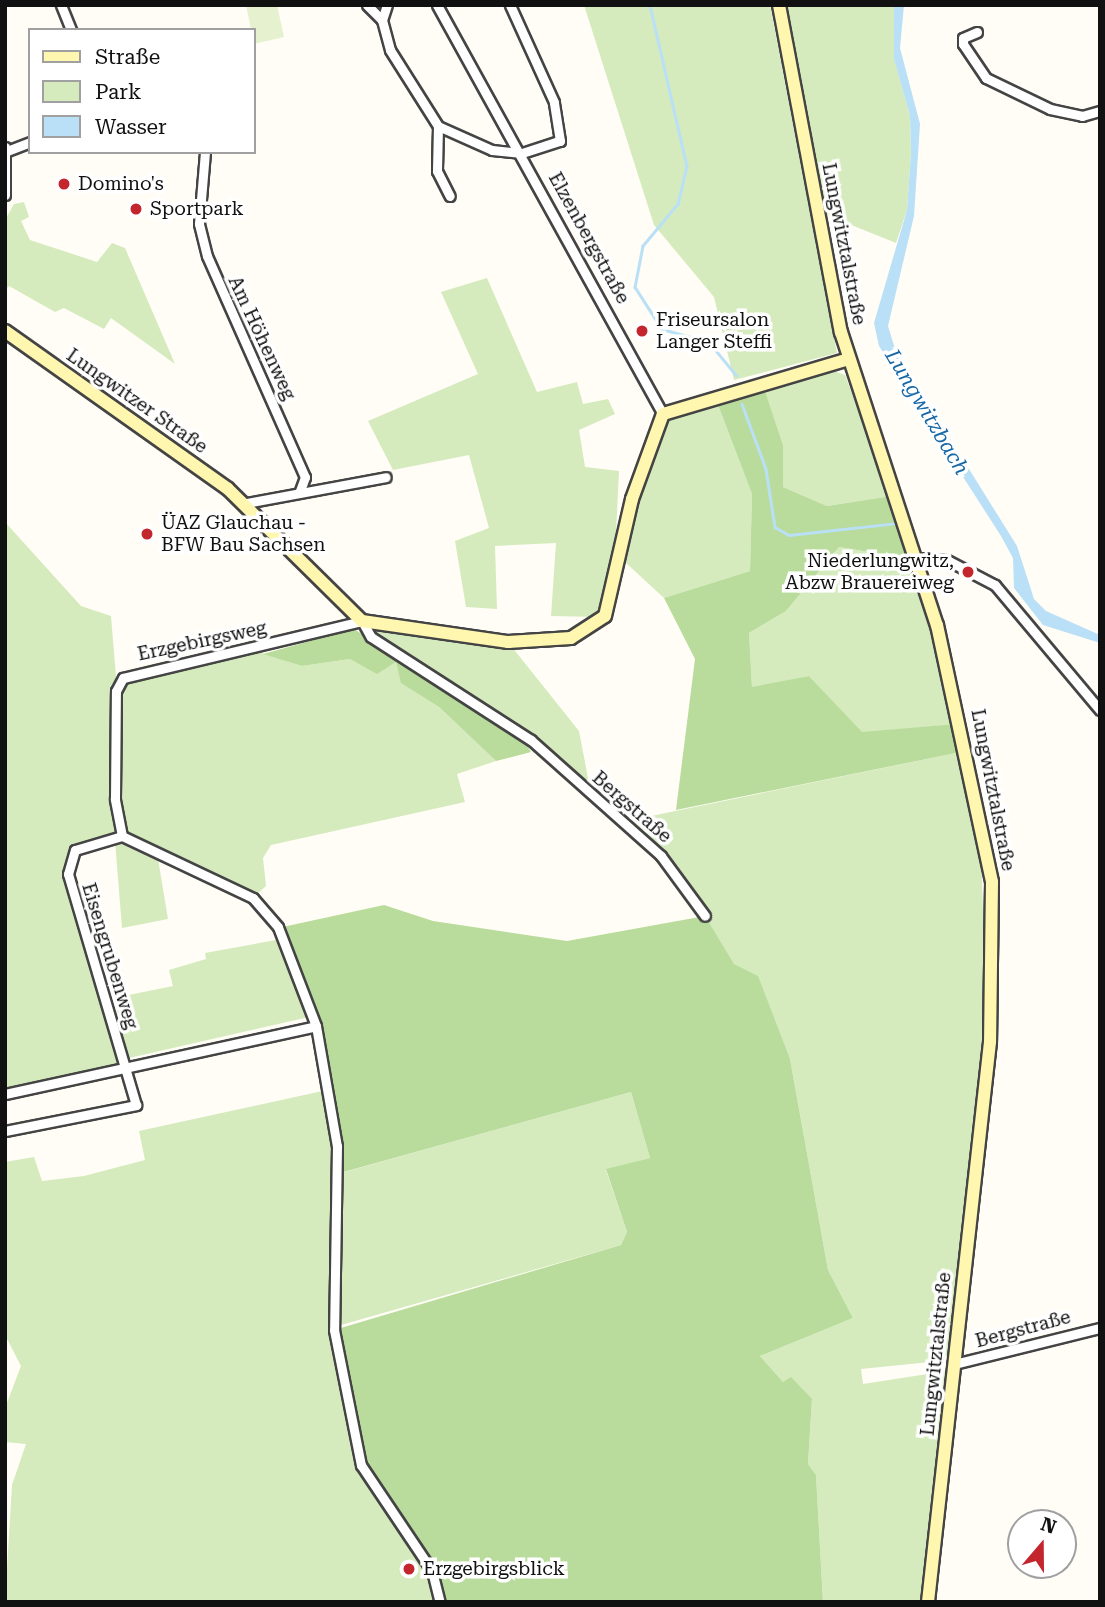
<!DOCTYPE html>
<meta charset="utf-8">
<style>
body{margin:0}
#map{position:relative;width:1105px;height:1607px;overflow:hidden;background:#fffdf5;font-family:"Roboto Serif",serif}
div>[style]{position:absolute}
.green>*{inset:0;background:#d5ebbd}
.forest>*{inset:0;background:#b9dc9c}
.pitch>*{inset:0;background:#e6f2cf}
.water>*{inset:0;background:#b9e0f7}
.stream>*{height:2.5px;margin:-1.25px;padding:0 1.25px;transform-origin:1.25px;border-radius:1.25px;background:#b9e0f7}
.roads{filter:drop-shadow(2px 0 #444) drop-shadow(-2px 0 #444) drop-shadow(0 2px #444) drop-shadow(0 -2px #444)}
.street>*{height:9px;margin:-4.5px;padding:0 4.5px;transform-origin:4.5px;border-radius:4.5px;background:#fff}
.secondary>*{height:12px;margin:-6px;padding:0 6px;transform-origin:6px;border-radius:6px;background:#fff6b0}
.dots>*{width:19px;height:19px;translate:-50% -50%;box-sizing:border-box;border:4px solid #fff;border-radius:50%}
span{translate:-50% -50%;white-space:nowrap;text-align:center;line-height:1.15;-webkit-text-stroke:7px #fff;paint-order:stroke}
.poi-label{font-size:19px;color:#111}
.left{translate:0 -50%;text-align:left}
.right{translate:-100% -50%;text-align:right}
.street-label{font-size:19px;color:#111}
.water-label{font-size:21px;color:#1768a6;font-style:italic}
.frame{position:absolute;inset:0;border:7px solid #111;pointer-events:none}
.legend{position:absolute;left:28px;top:28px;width:228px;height:126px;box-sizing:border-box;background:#fff;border:2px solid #a0a0a0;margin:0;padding:9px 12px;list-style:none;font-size:21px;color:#111}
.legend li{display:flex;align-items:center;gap:14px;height:35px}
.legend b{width:35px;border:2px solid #a0a0a0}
.north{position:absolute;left:1007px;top:1509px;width:70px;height:70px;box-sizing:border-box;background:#fff;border:2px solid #a0a0a0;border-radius:50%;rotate:20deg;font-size:19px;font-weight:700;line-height:28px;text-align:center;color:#111}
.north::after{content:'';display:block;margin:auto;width:24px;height:32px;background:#c4262e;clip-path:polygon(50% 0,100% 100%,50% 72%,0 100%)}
</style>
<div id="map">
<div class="green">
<div style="clip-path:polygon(584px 5px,770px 5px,837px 353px,734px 380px,714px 297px,654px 225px)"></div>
<div style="clip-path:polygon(783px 5px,894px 5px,894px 58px,910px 116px,911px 153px,907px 210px,896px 243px,824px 214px)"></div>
<div style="clip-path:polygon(24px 202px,29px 217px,21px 221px,30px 240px,97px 262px,112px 243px,125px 248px,175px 364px,111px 318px,104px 329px,64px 308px,55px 312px,9px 286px,5px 290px,5px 220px,14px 204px)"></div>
<div style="clip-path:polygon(487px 278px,537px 392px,577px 382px,583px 404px,608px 399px,615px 414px,579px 430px,585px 467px,619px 471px,615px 554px,597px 617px,551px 616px,556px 543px,495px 546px,497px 609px,466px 607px,455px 541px,489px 528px,469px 455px,393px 470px,368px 421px,478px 374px,441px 292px)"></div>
<div style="clip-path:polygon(834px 371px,845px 375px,891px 496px,827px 506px,783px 487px,783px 445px,764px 389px)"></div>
<div style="clip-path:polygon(718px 405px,752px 494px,750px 571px,664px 598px,625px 562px,636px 509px,670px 418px)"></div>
<div style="clip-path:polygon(5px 522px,81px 606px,111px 616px,117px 689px,123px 678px,249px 649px,302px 666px,350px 659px,377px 673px,396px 662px,402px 683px,439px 707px,496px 761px,457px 774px,465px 802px,271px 845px,263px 858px,266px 886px,253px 898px,157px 853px,168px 919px,122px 928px,115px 841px,75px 850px,68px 874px,124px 1072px,5px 1093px)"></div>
<div style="clip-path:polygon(839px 547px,912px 559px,956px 724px,862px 733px,809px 676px,752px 688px,749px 633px,786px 611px)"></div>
<div style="clip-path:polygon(362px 621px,508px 642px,579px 731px,591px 794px,540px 751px,371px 637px)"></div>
<div style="clip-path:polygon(961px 752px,981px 851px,986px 1003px,948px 1355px,940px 1361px,861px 1369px,863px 1384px,947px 1371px,922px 1602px,823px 1602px,816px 1475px,808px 1464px,812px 1399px,783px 1382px,760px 1356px,853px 1318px,828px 1270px,790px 1059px,747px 973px,734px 964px,661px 856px,622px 822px)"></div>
<div style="clip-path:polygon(276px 940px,309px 1017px,129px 1058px,114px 998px,173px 986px,169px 970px,206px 959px,205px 953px)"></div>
<div style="clip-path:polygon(327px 1090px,341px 1173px,631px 1092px,650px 1158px,606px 1170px,627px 1232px,621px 1245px,334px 1327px,440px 1602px,5px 1602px,12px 1485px,26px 1444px,5px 1442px,5px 1408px,21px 1366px,5px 1335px,5px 1162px,34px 1157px,42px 1181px,84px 1176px,145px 1160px,139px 1131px)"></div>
</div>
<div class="forest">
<div style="clip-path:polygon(765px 391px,783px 445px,783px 487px,827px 506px,891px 496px,912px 559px,839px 547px,786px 611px,749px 633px,752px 687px,809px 676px,862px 732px,956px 724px,961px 752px,676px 810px,695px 659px,664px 598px,750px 571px,752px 494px,718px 405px)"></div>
<div style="clip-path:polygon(354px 629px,521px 737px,531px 752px,496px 761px,439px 707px,401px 683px,396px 662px,377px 674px,350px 659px,302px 666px,263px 654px)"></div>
<div style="clip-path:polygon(384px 905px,433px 921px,567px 941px,705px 916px,734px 964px,758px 976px,790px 1059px,828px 1270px,853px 1318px,760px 1356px,783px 1382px,791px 1377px,812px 1399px,808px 1464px,816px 1475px,823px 1602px,440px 1602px,432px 1571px,361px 1465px,334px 1330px,621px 1245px,627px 1232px,606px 1169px,650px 1158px,631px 1092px,340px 1173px,316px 1026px,278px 928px)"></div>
</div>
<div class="pitch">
<div style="clip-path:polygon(246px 5px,277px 5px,284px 37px,254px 44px)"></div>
</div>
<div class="water">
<div style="clip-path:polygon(894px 5px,904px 5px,900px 48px,920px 124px,914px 216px,888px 326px,896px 352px,1017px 546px,1034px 599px,1046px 611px,1100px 635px,1100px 643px,1043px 625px,1014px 588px,1013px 558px,1001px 536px,879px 346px,874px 323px,907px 210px,911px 153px,910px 116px,894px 59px)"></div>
</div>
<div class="stream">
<div style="left:650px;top:5px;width:165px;rotate:77.1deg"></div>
<div style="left:687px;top:166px;width:39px;rotate:103deg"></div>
<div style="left:678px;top:204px;width:55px;rotate:129.8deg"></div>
<div style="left:643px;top:246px;width:42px;rotate:101deg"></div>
<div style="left:635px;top:287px;width:50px;rotate:57.3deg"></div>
<div style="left:662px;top:329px;width:49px;rotate:15.5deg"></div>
<div style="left:709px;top:342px;width:43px;rotate:50.7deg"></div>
<div style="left:742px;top:404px;width:69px;rotate:69.7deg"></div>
<div style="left:766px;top:469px;width:59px;rotate:81.2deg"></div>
<div style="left:775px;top:527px;width:16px;rotate:30deg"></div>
<div style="left:789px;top:535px;width:110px;rotate:-6.3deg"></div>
</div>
<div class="roads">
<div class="street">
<div style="left:61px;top:5px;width:27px;rotate:68deg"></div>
<div style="left:367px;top:5px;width:21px;rotate:45deg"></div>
<div style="left:382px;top:20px;width:31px;rotate:75deg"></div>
<div style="left:390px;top:50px;width:90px;rotate:57.7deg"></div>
<div style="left:438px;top:126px;width:59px;rotate:24deg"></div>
<div style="left:492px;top:150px;width:30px;rotate:6deg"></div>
<div style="left:522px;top:153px;width:40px;rotate:-18deg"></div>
<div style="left:560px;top:141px;width:39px;rotate:-99deg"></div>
<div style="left:554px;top:102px;width:107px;rotate:-114.4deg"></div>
<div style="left:437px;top:5px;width:467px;rotate:61.1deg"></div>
<div style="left:382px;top:20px;width:16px;rotate:-72deg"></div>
<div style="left:977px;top:32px;width:15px;rotate:157deg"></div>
<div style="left:963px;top:38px;width:6px;rotate:90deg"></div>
<div style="left:963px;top:44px;width:41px;rotate:55.9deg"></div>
<div style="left:986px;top:78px;width:71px;rotate:25.8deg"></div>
<div style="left:1050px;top:109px;width:33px;rotate:12deg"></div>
<div style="left:1082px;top:116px;width:19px;rotate:-16deg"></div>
<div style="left:438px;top:126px;width:45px;rotate:91.3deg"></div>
<div style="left:437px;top:171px;width:28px;rotate:63deg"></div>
<div style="left:5px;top:147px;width:48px;rotate:90deg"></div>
<div style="left:7px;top:151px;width:25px;rotate:-21deg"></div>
<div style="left:205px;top:152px;width:72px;rotate:94.8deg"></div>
<div style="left:199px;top:224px;width:33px;rotate:76deg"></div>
<div style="left:207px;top:256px;width:242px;rotate:66.1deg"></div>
<div style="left:305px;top:477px;width:15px;rotate:110deg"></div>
<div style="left:246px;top:503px;width:142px;rotate:-10.5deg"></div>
<div style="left:918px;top:558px;width:29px;rotate:4deg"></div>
<div style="left:947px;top:560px;width:54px;rotate:27.5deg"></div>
<div style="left:995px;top:585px;width:163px;rotate:50deg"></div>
<div style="left:122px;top:836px;width:145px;rotate:25.3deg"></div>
<div style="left:253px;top:898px;width:38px;rotate:49deg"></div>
<div style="left:278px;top:927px;width:106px;rotate:69deg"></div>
<div style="left:316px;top:1026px;width:122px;rotate:80.1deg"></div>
<div style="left:337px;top:1146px;width:184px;rotate:90.9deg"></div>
<div style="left:334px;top:1330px;width:138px;rotate:78.7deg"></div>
<div style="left:361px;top:1465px;width:128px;rotate:56.2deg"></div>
<div style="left:432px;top:1571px;width:32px;rotate:76deg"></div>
<div style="left:122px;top:836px;width:38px;rotate:-101deg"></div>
<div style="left:115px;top:799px;width:108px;rotate:-89.5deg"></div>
<div style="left:116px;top:691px;width:15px;rotate:-62deg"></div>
<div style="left:123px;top:678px;width:246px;rotate:-13.4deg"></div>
<div style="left:362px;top:621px;width:18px;rotate:61deg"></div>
<div style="left:371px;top:637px;width:190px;rotate:32.8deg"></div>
<div style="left:531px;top:740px;width:174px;rotate:41.7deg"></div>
<div style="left:661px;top:856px;width:74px;rotate:53.7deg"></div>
<div style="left:5px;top:1094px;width:318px;rotate:-12.3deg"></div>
<div style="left:5px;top:1131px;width:134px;rotate:-11.2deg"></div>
<div style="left:136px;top:1105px;width:241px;rotate:-106.4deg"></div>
<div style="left:68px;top:874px;width:25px;rotate:-74deg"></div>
<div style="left:75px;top:850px;width:49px;rotate:-16.6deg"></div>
<div style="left:954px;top:1364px;width:150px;rotate:-13.9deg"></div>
</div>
<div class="secondary">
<div style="left:779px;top:5px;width:333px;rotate:79.3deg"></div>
<div style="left:841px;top:332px;width:308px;rotate:71.9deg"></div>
<div style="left:937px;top:625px;width:263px;rotate:77.9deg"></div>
<div style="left:992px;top:882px;width:160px;rotate:90.7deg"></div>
<div style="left:990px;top:1042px;width:563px;rotate:96.32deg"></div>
<div style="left:5px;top:331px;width:273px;rotate:35.3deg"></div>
<div style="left:228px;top:489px;width:188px;rotate:44.6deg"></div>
<div style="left:362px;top:621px;width:148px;rotate:8.2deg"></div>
<div style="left:508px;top:642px;width:63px;rotate:-3.6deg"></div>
<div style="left:571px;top:638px;width:40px;rotate:-32.9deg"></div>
<div style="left:605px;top:616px;width:120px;rotate:-77deg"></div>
<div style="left:632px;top:499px;width:90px;rotate:-70deg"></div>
<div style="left:663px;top:414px;width:194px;rotate:-16.5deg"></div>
</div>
</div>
<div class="dots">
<div style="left:64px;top:184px;background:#c4262e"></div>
<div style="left:136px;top:209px;background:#c4262e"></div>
<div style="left:642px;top:331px;background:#c4262e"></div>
<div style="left:147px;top:534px;background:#c4262e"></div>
<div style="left:968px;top:572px;background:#c4262e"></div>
<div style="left:409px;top:1569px;background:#c4262e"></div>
</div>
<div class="poi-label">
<span class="left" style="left:78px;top:184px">Domino's</span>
<span class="left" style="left:150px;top:209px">Sportpark</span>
<span class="left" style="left:656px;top:331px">Friseursalon<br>Langer Steffi</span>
<span class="left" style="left:161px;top:534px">ÜAZ Glauchau -<br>BFW Bau Sachsen</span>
<span class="right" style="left:954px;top:572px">Niederlungwitz,<br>Abzw Brauereiweg</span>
<span class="left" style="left:423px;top:1569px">Erzgebirgsblick</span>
</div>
<div class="street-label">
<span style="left:589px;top:238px;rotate:61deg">Elzenbergstraße</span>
<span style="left:844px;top:244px;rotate:79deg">Lungwitztalstraße</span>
<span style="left:262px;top:338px;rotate:65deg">Am Höhenweg</span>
<span style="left:137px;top:401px;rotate:35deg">Lungwitzer Straße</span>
<span style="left:202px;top:641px;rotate:-12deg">Erzgebirgsweg</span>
<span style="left:993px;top:790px;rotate:79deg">Lungwitztalstraße</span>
<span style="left:632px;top:807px;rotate:41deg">Bergstraße</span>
<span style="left:110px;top:956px;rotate:73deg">Eisengrubenweg</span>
<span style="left:1023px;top:1329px;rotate:-15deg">Bergstraße</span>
<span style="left:936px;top:1354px;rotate:-84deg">Lungwitztalstraße</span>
</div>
<div class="water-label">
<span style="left:927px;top:412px;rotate:59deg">Lungwitzbach</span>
</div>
<div class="frame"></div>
<ul class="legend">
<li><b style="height:9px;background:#fff6b0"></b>Straße</li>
<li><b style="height:19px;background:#d5ebbd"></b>Park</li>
<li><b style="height:19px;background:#b9e0f7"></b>Wasser</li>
</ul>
<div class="north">N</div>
</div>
